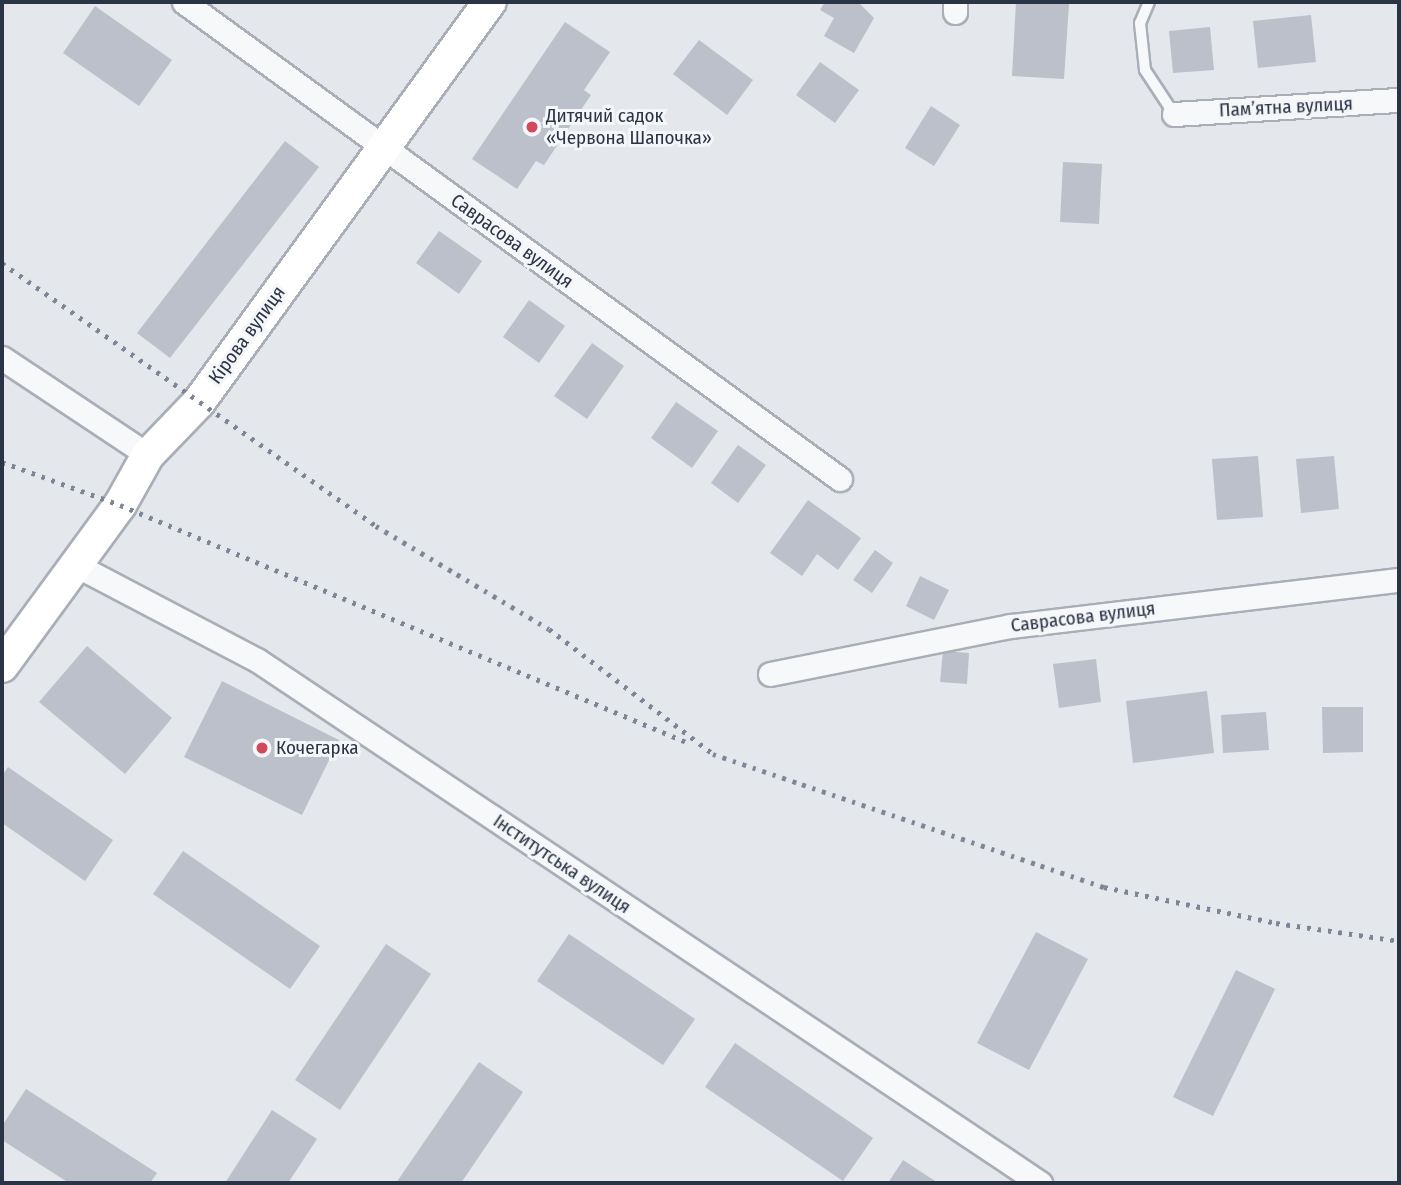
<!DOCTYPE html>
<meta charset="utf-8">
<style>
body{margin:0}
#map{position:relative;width:1401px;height:1185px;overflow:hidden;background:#e4e7ec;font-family:"Fira Sans Condensed",sans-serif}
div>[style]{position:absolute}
.building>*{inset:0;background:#bbc0ca}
.roads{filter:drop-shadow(2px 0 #a9aeb7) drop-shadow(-2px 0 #a9aeb7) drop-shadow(0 2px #a9aeb7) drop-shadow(0 -2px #a9aeb7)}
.lane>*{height:10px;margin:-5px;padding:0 5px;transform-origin:5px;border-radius:5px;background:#f7f8fa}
.street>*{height:23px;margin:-11.5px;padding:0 11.5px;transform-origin:11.5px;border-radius:11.5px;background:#f7f8fa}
.secondary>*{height:32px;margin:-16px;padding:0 16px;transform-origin:16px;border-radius:16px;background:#fff}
.rail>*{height:5px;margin-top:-2.5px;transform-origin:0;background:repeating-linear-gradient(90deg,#7d8696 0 3.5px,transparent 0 10.5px)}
.dots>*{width:19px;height:19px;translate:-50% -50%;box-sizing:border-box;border:4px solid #f4f6f9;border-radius:50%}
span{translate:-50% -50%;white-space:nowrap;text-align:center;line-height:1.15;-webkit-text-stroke:6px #f4f6f9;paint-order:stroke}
.street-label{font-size:19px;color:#2b3445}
.poi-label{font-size:19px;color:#2b3445}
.left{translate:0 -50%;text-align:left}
.frame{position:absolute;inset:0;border:4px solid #2b3445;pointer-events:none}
</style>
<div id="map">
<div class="building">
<div style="clip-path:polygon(825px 2px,858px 2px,874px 18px,854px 53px,824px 36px,834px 18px,820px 10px)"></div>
<div style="clip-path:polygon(1016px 2px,1069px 4px,1064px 79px,1012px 76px)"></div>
<div style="clip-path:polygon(95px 6px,172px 60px,139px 106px,63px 53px)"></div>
<div style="clip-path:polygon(1311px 15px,1316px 62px,1258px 68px,1253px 21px)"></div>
<div style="clip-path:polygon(565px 22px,610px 52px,584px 90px,591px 95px,544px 165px,536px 161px,517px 189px,472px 159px)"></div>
<div style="clip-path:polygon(1210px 27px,1214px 70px,1173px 73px,1169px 31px)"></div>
<div style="clip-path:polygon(699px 40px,753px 80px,727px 115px,673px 74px)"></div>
<div style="clip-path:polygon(820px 62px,859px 90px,835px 123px,796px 95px)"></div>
<div style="clip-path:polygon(931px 106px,960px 125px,934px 166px,905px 148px)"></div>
<div style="clip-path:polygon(285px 141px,319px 167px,170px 358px,137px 333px)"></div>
<div style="clip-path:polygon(1063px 162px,1102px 164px,1099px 224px,1060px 222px)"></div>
<div style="clip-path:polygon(439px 231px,482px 261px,459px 294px,416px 263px)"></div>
<div style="clip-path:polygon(529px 300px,565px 326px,539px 363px,503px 337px)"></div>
<div style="clip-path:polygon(592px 343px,624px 366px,587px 419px,554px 396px)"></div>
<div style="clip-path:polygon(676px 402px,718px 431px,692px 468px,651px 438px)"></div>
<div style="clip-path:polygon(738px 445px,766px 465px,738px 503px,711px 483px)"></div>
<div style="clip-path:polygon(1258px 456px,1263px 517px,1217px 520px,1212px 459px)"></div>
<div style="clip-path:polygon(1334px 456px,1339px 509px,1301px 513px,1296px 459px)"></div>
<div style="clip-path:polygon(808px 500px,861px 538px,838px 570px,817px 554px,802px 576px,770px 553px)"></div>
<div style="clip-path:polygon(875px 550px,893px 563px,872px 593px,853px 580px)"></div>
<div style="clip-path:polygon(920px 576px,949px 590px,934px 620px,906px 606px)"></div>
<div style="clip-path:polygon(87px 646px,172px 718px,125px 774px,39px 702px)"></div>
<div style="clip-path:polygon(943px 651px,969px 653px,967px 684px,940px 682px)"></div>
<div style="clip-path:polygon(1096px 659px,1101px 702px,1059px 708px,1053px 664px)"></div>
<div style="clip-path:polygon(222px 681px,339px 740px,302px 815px,184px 757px)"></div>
<div style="clip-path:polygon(1207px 691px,1214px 753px,1133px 763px,1126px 701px)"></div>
<div style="clip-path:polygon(1322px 707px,1363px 707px,1363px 752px,1323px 753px)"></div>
<div style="clip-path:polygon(1266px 712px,1269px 750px,1223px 753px,1221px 715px)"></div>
<div style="clip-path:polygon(8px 767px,113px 840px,85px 881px,2px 823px,2px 776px)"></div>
<div style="clip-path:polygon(183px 851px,320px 946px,290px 989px,153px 894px)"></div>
<div style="clip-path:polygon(1036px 932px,1088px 959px,1029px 1070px,977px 1043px)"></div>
<div style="clip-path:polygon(569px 934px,695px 1019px,663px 1065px,537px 981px)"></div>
<div style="clip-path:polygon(386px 944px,431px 974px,340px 1110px,295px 1080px)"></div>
<div style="clip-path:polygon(1236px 970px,1275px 989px,1213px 1116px,1173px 1097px)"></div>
<div style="clip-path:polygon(735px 1043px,873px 1138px,843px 1181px,705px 1087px)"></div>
<div style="clip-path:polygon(479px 1062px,523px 1092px,461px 1183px,396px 1183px)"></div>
<div style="clip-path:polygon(26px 1089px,157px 1173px,150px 1183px,69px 1183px,2px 1140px,2px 1126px)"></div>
<div style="clip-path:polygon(272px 1110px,317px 1139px,288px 1183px,225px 1183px)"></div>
<div style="clip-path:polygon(903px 1160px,938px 1183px,888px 1183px)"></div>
</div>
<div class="roads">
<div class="lane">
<div style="left:1149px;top:2px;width:23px;rotate:113deg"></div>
<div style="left:1140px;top:23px;width:47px;rotate:83.9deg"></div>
<div style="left:1145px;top:70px;width:53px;rotate:56.6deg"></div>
</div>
<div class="street">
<div style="left:184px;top:2px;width:811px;rotate:36.02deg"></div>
<div style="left:955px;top:12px;width:10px;rotate:-90deg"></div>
<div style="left:1174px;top:114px;width:225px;rotate:-3.6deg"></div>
<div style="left:2px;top:358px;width:175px;rotate:33.6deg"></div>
<div style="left:72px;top:563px;width:209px;rotate:27.7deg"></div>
<div style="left:257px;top:660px;width:942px;rotate:33.74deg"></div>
<div style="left:770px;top:674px;width:246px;rotate:-11.3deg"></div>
<div style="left:1011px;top:626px;width:391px;rotate:-6.8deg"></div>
</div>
<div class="secondary">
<div style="left:2px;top:666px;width:200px;rotate:-53.8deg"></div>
<div style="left:120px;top:505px;width:57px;rotate:-60.8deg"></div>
<div style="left:148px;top:455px;width:74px;rotate:-46.1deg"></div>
<div style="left:199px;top:402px;width:495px;rotate:-54deg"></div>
</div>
</div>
<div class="rail">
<div style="left:2px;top:263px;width:457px;rotate:35.1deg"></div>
<div style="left:376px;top:526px;width:201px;rotate:30.8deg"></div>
<div style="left:549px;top:629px;width:206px;rotate:37.3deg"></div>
<div style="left:713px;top:754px;width:413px;rotate:18.8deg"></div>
<div style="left:1104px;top:887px;width:176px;rotate:11.8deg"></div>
<div style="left:1276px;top:923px;width:124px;rotate:8.3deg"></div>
<div style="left:2px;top:462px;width:126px;rotate:20deg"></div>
<div style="left:120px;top:505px;width:619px;rotate:22.71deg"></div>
</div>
<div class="dots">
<div style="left:532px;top:127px;background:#d1495b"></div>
<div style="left:262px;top:748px;background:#d1495b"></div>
</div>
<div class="street-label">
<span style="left:1286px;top:107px;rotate:-3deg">Пам’ятна вулиця</span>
<span style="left:512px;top:241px;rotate:36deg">Саврасова вулиця</span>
<span style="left:247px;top:335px;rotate:-54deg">Кірова вулиця</span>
<span style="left:1083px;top:617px;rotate:-7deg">Саврасова вулиця</span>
<span style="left:562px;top:864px;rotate:34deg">Інститутська вулиця</span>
</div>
<div class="poi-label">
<span class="left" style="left:546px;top:127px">Дитячий садок<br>«Червона Шапочка»</span>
<span class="left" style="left:276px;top:748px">Кочегарка</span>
</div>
<div class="frame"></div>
</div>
